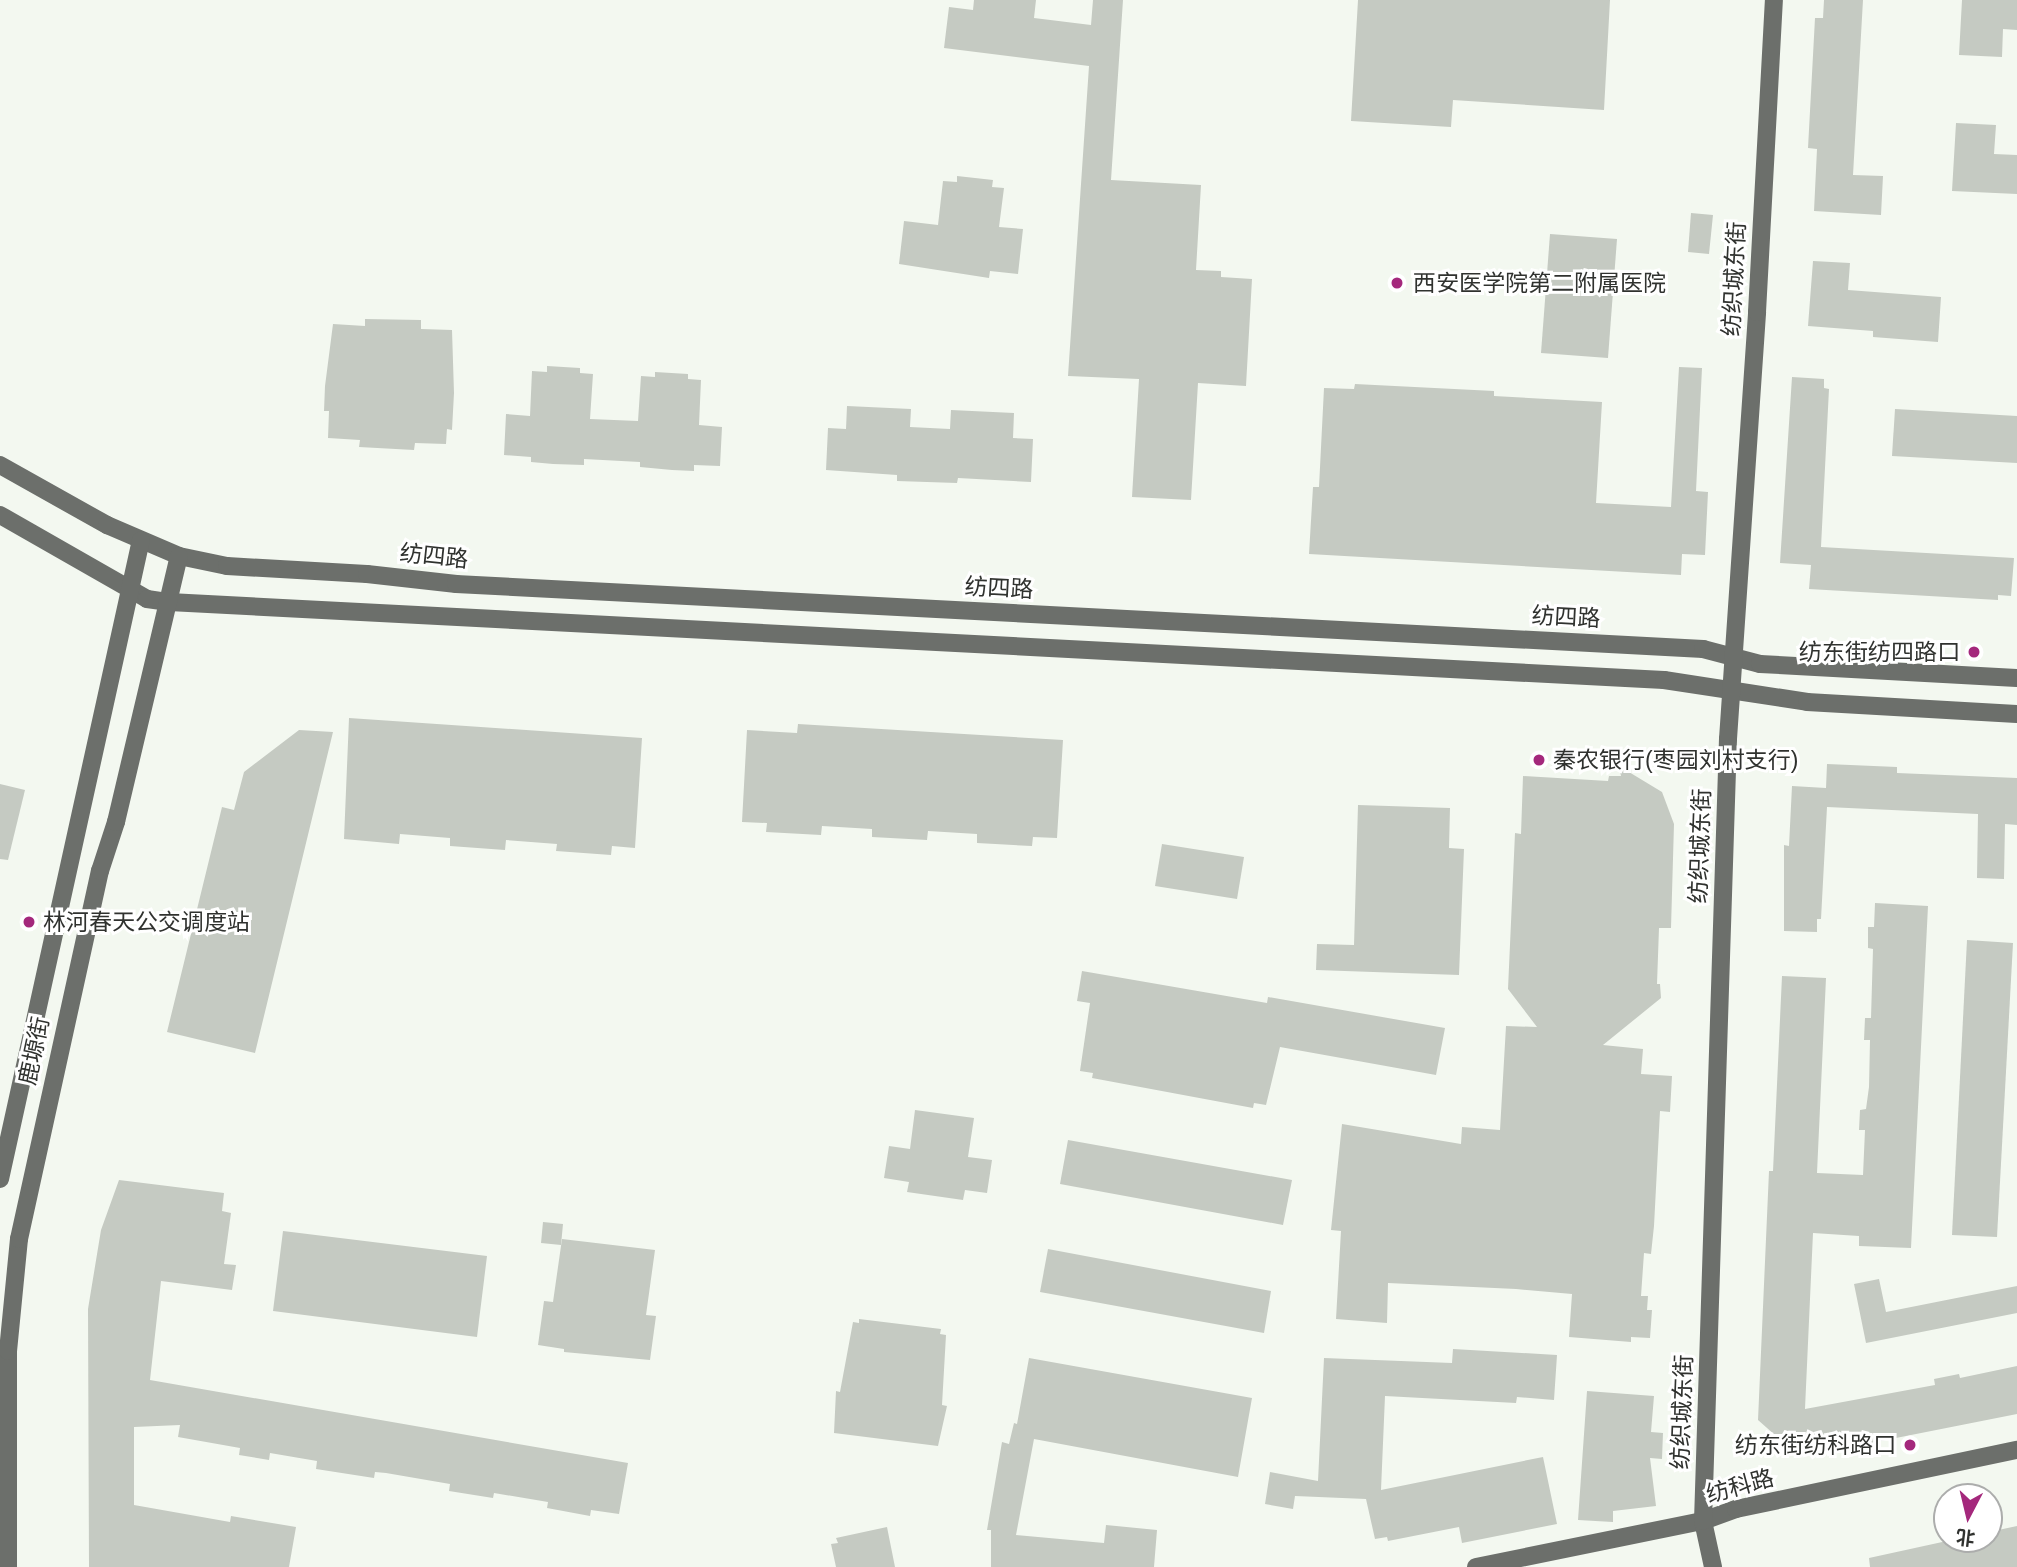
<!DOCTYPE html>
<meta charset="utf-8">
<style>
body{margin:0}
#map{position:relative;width:2017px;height:1567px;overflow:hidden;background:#f3f8f0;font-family:Arial,"Noto Sans SC",sans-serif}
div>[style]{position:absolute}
.building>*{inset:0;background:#c5cac2}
.secondary>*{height:18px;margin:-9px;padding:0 9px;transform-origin:9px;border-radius:9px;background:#6c6f6b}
.dots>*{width:19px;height:19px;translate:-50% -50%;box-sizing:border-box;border:4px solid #fff;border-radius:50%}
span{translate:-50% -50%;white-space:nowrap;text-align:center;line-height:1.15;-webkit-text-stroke:6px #fff;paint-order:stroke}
.street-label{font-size:23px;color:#30322f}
.poi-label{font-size:23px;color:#30322f}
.left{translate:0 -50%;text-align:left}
.right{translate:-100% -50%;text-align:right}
.north{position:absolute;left:1933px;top:1483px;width:70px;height:70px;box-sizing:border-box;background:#fff;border:2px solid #acadac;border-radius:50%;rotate:187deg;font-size:19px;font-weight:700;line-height:28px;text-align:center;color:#30322f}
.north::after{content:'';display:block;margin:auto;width:24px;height:32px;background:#a4287c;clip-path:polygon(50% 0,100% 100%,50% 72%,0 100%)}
</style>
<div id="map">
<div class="building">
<div style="clip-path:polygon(974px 0,1036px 0,1034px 18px,1091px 25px,1093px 0,1123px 0,1111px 180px,1201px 185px,1196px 270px,1221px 271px,1221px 277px,1252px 279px,1246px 386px,1198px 383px,1191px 500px,1132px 497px,1139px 379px,1068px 376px,1089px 66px,944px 48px,949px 7px,973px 10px)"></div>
<div style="clip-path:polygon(1358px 0,1610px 0,1604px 110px,1453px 100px,1451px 127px,1351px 121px)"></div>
<div style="clip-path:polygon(1824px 0,1863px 0,1853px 175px,1883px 176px,1881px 215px,1814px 211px,1817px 149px,1808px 148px,1815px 18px,1823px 18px)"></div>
<div style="clip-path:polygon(1962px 0,2017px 0,2017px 30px,2003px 29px,2002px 57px,1959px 55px)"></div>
<div style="clip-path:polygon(1956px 123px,1996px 125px,1994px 154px,2017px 155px,2017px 194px,1952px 191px)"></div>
<div style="clip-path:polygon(957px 176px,993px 180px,992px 187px,1004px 188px,999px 227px,1023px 229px,1018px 274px,990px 271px,989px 278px,899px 264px,904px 221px,938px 225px,943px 181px,957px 182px)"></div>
<div style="clip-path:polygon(1691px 213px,1713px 215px,1709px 254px,1688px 252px)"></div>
<div style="clip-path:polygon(1550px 234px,1617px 239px,1608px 358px,1541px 353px)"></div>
<div style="clip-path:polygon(1813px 261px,1850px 263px,1848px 290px,1941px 297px,1938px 342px,1873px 337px,1873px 331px,1808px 326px)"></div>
<div style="clip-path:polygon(365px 319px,421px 320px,421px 329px,452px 330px,454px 393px,452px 430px,447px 429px,446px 444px,415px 443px,414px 450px,359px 447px,360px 440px,328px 438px,329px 411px,324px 411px,325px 386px,333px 324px,365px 326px)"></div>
<div style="clip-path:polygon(547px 366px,580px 368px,580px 373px,593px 374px,590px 419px,638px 421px,641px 376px,655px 377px,655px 372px,688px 374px,688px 379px,701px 380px,699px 425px,722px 427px,720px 466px,694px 465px,694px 471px,672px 470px,640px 467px,640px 462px,584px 459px,584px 465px,553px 464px,531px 462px,531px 457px,504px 455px,506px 414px,530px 416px,532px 371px,547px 372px)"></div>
<div style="clip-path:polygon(1679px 367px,1702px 368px,1696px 491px,1708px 492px,1705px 555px,1682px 554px,1681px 575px,1309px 554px,1313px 487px,1319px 487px,1324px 388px,1354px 389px,1355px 384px,1494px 391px,1494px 396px,1602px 402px,1596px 503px,1671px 507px)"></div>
<div style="clip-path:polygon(1792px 377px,1824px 379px,1824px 388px,1829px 389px,1821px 547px,2014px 558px,2011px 596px,1998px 595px,1998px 600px,1809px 589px,1811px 565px,1780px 563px)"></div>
<div style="clip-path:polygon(847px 406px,911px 409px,910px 427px,950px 429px,951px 410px,1014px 413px,1013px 438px,1033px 439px,1031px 482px,958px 478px,957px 483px,897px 481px,897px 475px,826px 470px,828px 428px,846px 429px)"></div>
<div style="clip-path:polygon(1895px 409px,2017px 416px,2017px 463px,1892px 456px)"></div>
<div style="clip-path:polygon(349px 718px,642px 738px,635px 848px,612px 846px,611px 855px,556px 851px,557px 844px,506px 840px,505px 850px,450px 846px,450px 838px,400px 834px,399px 844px,344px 839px)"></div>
<div style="clip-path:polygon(798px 724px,1063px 740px,1057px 838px,1033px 837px,1032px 846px,977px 843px,977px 834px,928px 831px,927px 840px,872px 837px,872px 829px,822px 826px,821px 835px,766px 832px,767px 823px,742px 822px,747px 730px,797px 733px)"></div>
<div style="clip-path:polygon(299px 730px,333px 732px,255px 1053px,167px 1032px,222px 807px,234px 810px,244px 772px)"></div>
<div style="clip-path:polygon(1827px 764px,1897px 767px,1897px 773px,2017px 778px,2017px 825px,2005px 824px,2004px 879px,1977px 878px,1978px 814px,1827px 807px,1821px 919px,1817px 919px,1817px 932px,1784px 931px,1784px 845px,1789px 846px,1792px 786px,1826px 788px)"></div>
<div style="clip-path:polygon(1619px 766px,1662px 792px,1674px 824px,1671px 928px,1659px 928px,1657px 984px,1660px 984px,1661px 998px,1603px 1045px,1643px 1049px,1641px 1074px,1672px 1076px,1670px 1112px,1660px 1111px,1654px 1226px,1651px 1254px,1644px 1253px,1641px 1296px,1648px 1296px,1647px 1310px,1652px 1310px,1650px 1338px,1631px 1337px,1631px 1342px,1569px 1337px,1572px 1294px,1516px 1289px,1388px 1283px,1387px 1323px,1336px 1319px,1341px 1231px,1331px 1230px,1342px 1124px,1461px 1144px,1462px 1127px,1500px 1130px,1506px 1026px,1537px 1027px,1508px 989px,1515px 833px,1521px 834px,1523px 776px,1608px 781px,1609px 776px,1621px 776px)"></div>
<div style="clip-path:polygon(0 784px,25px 790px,8px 860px,0 859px)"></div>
<div style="clip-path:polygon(1358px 805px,1450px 808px,1449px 848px,1464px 849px,1459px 975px,1316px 970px,1317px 944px,1354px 945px)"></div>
<div style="clip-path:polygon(1162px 844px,1244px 857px,1237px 899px,1155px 886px)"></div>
<div style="clip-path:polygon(1875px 903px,1928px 906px,1911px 1248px,1859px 1246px,1859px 1236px,1813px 1233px,1805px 1409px,1935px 1385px,1934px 1379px,1959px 1374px,1960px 1378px,2017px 1366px,2017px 1414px,1800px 1457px,1758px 1420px,1769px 1171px,1773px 1171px,1782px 976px,1826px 978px,1817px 1173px,1863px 1175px,1865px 1130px,1859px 1130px,1860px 1110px,1866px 1109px,1869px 1087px,1870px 1040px,1864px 1040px,1865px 1018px,1871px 1018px,1873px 949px,1868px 948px,1868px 927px,1874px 927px)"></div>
<div style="clip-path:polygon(1967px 940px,2013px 943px,1997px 1237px,1952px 1235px)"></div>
<div style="clip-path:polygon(1082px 971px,1267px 1003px,1268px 997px,1445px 1028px,1436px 1075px,1280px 1047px,1266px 1105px,1254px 1103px,1253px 1108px,1092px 1078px,1093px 1073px,1080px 1071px,1090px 1003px,1077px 1001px)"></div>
<div style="clip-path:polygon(915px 1110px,974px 1118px,968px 1157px,992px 1160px,987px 1193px,965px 1190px,963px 1200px,907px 1192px,909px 1182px,884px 1178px,889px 1146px,910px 1149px)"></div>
<div style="clip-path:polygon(1068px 1140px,1292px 1180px,1283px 1225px,1060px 1184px)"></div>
<div style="clip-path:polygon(119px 1180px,224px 1193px,222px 1211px,231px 1213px,224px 1264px,236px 1265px,232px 1290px,161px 1281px,150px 1380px,628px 1463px,619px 1514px,591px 1510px,590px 1516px,547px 1508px,548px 1502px,494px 1493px,493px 1498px,449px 1491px,450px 1484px,386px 1473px,375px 1472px,374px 1478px,316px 1469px,317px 1461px,270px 1453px,269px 1460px,239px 1455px,240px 1448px,178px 1437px,180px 1425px,134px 1427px,134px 1505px,230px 1522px,231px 1516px,296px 1527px,289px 1567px,89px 1567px,88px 1309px,101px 1230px)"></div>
<div style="clip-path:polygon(543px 1222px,563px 1224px,561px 1245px,541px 1243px)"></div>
<div style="clip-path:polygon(283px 1231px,487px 1256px,477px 1337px,273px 1311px)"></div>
<div style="clip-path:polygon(562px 1239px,655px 1250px,646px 1315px,656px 1316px,650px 1360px,564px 1352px,564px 1349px,538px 1345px,544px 1301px,553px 1302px)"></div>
<div style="clip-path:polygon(1048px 1249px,1271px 1291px,1264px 1333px,1040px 1292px)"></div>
<div style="clip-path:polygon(1879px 1279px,1886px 1312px,2017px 1286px,2017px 1313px,1866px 1343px,1854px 1284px)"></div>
<div style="clip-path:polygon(859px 1319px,941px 1329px,940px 1334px,946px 1335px,942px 1405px,947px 1406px,938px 1446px,834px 1433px,836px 1391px,840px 1392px,853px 1322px,859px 1323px)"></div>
<div style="clip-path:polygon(1453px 1349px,1557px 1355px,1554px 1400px,1517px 1397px,1516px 1403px,1385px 1396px,1381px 1490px,1543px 1457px,1557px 1524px,1462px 1543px,1459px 1527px,1388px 1541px,1387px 1537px,1375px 1539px,1366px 1499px,1295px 1496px,1293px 1509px,1265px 1504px,1270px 1472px,1318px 1481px,1324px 1358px,1452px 1363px)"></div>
<div style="clip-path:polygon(1029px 1358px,1252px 1398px,1238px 1477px,1034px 1439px,1016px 1535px,1104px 1543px,1106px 1525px,1157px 1530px,1154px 1567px,991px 1567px,991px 1530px,987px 1530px,1002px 1442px,1009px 1444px,1014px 1423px,1017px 1424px)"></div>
<div style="clip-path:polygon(1587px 1391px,1654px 1396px,1651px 1432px,1663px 1433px,1662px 1459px,1650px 1458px,1656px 1506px,1613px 1511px,1613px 1522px,1578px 1520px)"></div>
<div style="clip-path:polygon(2017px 1526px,2017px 1567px,1870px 1567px,1869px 1558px,1956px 1539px,1989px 1539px,1989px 1532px)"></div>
<div style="clip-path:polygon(887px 1527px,895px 1567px,836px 1567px,831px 1544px,838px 1543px,836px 1538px)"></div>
</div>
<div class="secondary">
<div style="left:0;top:465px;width:123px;rotate:29.3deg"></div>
<div style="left:107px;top:525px;width:78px;rotate:23.3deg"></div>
<div style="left:179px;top:556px;width:49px;rotate:11.8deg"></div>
<div style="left:227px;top:566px;width:140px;rotate:3.3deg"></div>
<div style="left:367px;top:574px;width:90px;rotate:6.4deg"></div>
<div style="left:456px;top:584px;width:1249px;rotate:2.98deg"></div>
<div style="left:1703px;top:649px;width:59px;rotate:14.7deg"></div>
<div style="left:1760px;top:664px;width:257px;rotate:3.1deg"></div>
<div style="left:0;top:515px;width:169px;rotate:29.7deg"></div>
<div style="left:147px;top:599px;width:22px;rotate:8deg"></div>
<div style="left:169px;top:602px;width:1497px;rotate:2.99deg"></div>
<div style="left:1664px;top:680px;width:145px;rotate:8.7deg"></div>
<div style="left:1807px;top:702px;width:210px;rotate:3.3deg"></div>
<div style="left:0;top:1179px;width:654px;rotate:-77.56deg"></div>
<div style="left:8px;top:1567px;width:216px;rotate:-90deg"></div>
<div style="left:8px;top:1351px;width:113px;rotate:-84.4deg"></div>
<div style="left:19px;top:1239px;width:377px;rotate:-77.6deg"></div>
<div style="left:100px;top:871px;width:52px;rotate:-71.9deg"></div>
<div style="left:116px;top:822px;width:273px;rotate:-76.7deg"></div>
<div style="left:1476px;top:1567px;width:232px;rotate:-11.5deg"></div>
<div style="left:1703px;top:1521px;width:35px;rotate:-20deg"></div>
<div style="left:1736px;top:1509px;width:287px;rotate:-11.9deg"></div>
<div style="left:1713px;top:1567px;width:47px;rotate:-102.3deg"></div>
<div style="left:1703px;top:1521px;width:782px;rotate:-88.17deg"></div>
<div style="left:1728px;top:739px;width:428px;rotate:-86.1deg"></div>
<div style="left:1757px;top:312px;width:312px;rotate:-86.9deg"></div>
</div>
<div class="dots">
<div style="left:1397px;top:283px;background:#a4287c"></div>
<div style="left:1974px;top:652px;background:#a4287c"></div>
<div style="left:1539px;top:760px;background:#a4287c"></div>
<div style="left:29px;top:922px;background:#a4287c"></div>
<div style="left:1910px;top:1445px;background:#a4287c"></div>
</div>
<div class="street-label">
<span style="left:1734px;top:279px;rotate:-87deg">纺织城东街</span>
<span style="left:434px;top:556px;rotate:6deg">纺四路</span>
<span style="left:999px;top:588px;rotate:3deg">纺四路</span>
<span style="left:1566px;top:617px;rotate:3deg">纺四路</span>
<span style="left:1700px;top:846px;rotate:-88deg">纺织城东街</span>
<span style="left:34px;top:1051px;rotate:-78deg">鹿塬街</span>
<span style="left:1682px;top:1412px;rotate:-88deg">纺织城东街</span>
<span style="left:1740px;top:1486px;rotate:-15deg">纺科路</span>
</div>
<div class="poi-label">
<span class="left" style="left:1413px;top:283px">西安医学院第二附属医院</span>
<span class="right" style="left:1960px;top:652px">纺东街纺四路口</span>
<span class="left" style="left:1553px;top:760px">秦农银行(枣园刘村支行)</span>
<span class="left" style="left:43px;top:922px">林河春天公交调度站</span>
<span class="right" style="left:1896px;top:1445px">纺东街纺科路口</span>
</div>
<div class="north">北</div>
</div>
